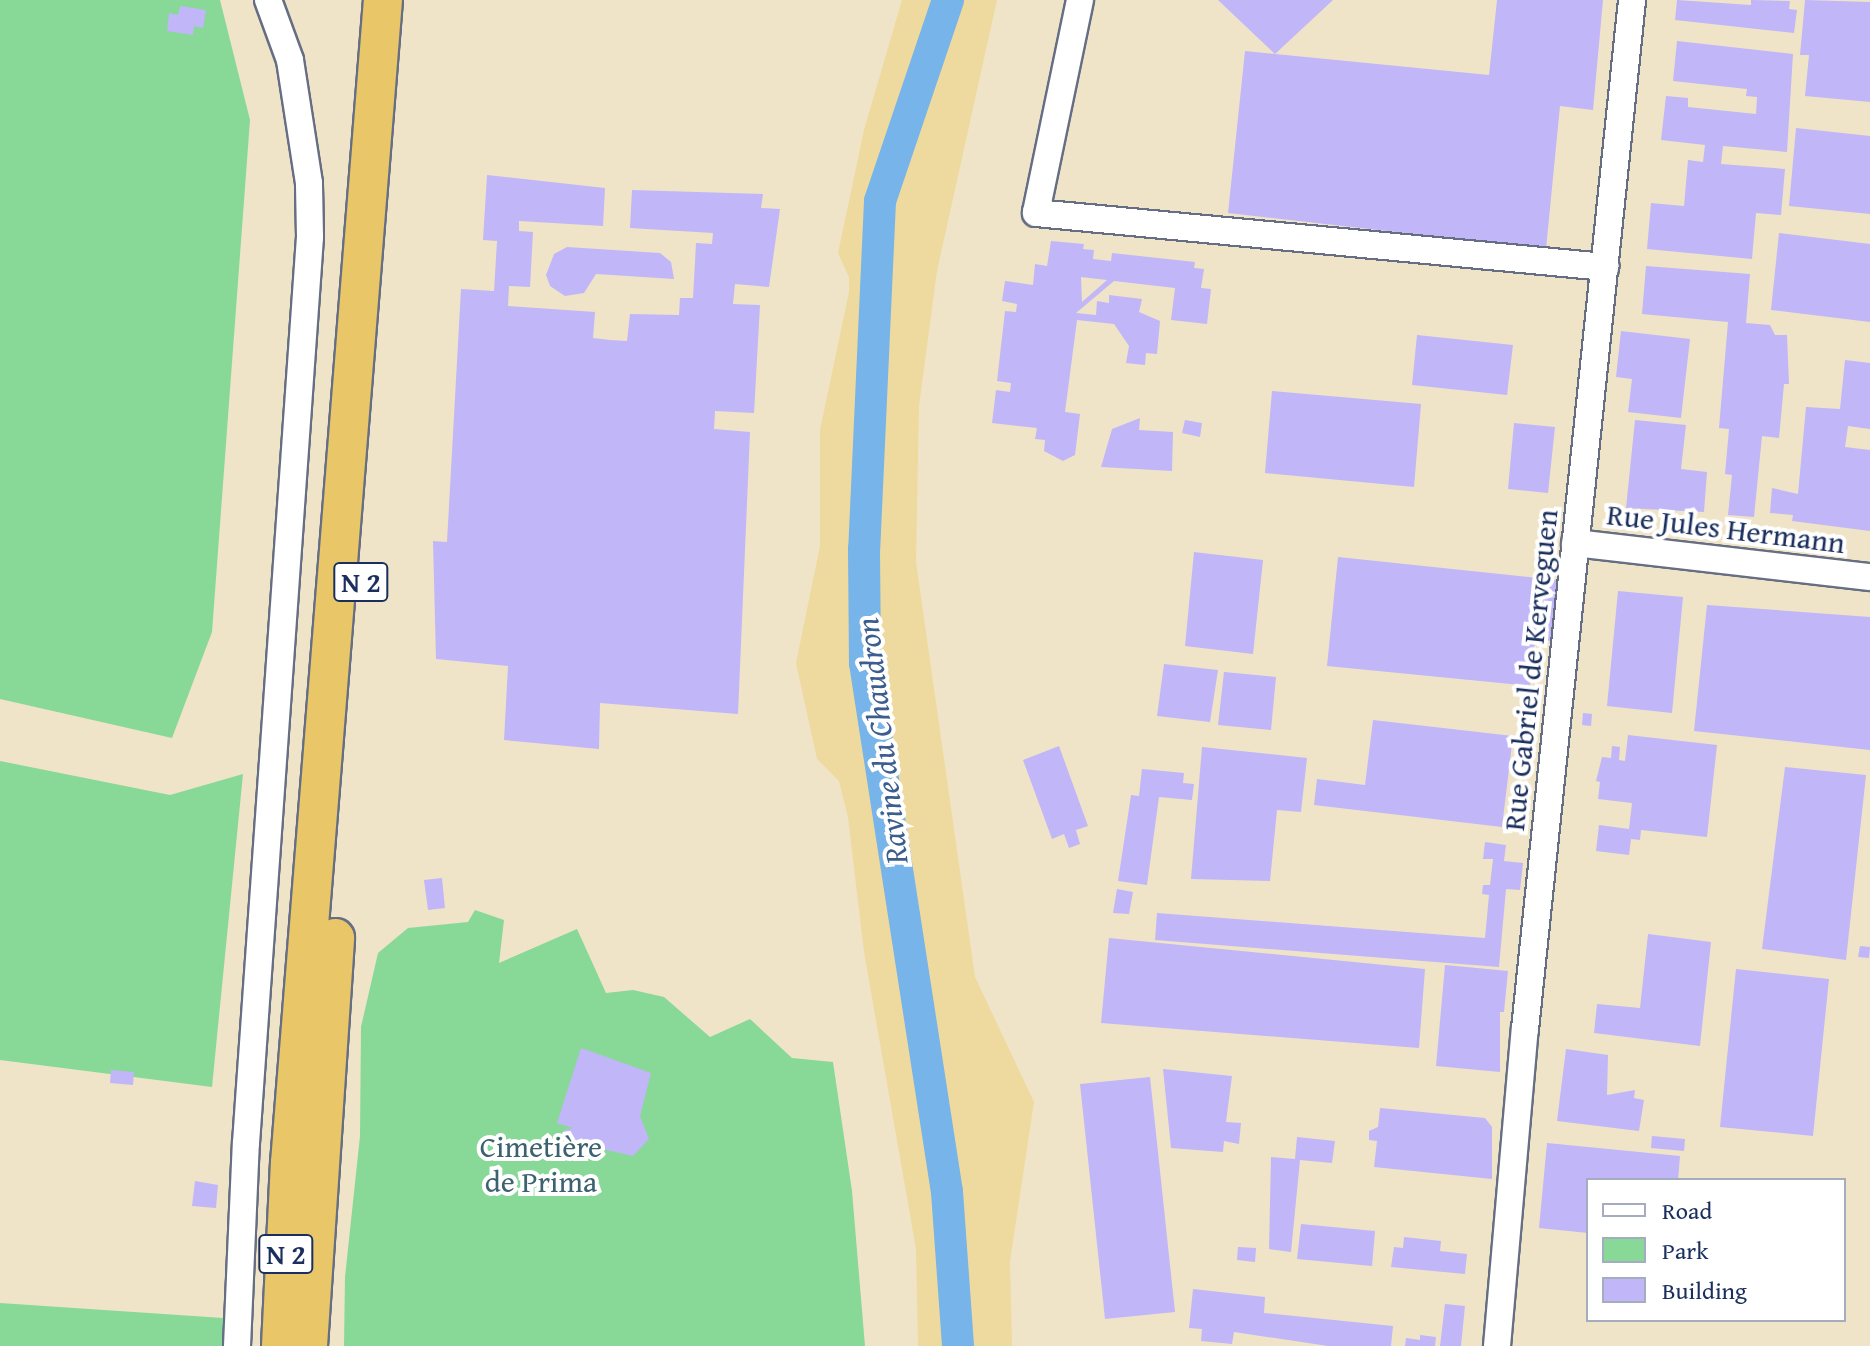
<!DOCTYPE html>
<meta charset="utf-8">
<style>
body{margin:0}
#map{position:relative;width:1870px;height:1346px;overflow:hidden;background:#efe4c8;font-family:"Gentium Book Plus",serif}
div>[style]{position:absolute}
.green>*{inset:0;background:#88d898}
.sand>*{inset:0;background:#eeda9e}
.river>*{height:32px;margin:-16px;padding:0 16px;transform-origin:16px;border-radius:16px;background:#76b4e9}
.building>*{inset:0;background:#c1b6f8}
.roads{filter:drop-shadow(2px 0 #656e83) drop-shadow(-2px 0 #656e83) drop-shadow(0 2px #656e83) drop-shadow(0 -2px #656e83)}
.minor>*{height:26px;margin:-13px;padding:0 13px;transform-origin:13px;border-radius:13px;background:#fff}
.highway>*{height:38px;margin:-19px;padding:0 19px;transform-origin:19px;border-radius:19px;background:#e9c769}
span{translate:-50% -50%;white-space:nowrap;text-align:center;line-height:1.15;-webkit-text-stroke:8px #fff;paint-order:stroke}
.shield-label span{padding:2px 6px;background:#fff;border:2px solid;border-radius:6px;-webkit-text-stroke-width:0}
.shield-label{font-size:28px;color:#1b2f5e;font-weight:700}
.street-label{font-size:30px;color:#1b2f5e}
.park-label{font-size:30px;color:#3c626f}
.water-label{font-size:32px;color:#3b5e8f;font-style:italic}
.legend{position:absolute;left:1586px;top:1178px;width:260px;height:144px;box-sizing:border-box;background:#fff;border:2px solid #a4acbf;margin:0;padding:10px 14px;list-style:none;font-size:24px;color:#1b2f5e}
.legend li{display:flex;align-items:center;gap:16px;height:40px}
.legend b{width:40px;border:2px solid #a4acbf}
</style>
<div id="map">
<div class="green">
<div style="clip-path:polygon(0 0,220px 0,250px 120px,212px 632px,172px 738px,0 699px)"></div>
<div style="clip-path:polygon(0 761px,170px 795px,243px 774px,212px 1087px,0 1060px)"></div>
<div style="clip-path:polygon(475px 910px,504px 920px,499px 963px,577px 929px,606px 993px,633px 990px,664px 997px,710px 1037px,750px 1019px,792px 1058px,833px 1062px,852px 1191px,865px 1346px,344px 1346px,345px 1277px,360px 1136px,361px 1027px,378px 953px,408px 928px,468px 922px)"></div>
<div style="clip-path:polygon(0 1303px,223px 1318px,223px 1346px,0 1346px)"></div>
</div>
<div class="sand">
<div style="clip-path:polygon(902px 0,997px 0,937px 271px,919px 406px,916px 562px,975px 977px,1034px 1102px,1010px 1261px,1012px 1346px,918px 1346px,916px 1249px,864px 952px,848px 817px,839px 781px,817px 759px,796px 663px,820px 546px,820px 430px,849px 292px,849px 277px,838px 253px,864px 130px)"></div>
</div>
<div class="river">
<div style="left:948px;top:0;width:212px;rotate:108.7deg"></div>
<div style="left:880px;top:201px;width:348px;rotate:92.6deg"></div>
<div style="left:864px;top:549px;width:114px;rotate:89.5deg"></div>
<div style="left:865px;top:663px;width:535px;rotate:81.19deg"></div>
<div style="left:947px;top:1192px;width:154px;rotate:85.9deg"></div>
</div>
<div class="building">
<div style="clip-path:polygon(1218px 0,1333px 0,1275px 54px)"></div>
<div style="clip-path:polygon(1497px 0,1603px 0,1593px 110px,1560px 106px,1546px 249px,1228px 213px,1245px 51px,1489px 75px)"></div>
<div style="clip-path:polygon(1677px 0,1751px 5px,1751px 0,1790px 1px,1789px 9px,1797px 10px,1794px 33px,1675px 20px)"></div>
<div style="clip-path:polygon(1805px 0,1870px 2px,1870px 102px,1805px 96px,1809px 55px,1800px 55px)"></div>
<div style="clip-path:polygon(180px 6px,206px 10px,203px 28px,194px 26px,193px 35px,167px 31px,169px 13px,178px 15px)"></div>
<div style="clip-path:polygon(1677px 41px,1793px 54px,1787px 152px,1723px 146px,1721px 164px,1785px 169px,1781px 215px,1756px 213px,1752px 259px,1647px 249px,1651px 203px,1684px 206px,1688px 160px,1703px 162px,1705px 145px,1661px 140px,1666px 96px,1688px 98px,1688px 107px,1756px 114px,1757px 97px,1746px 96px,1747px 89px,1673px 81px)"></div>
<div style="clip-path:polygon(1796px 128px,1870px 136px,1870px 214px,1789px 206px)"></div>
<div style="clip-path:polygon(487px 175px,605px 188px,603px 226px,519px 221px,519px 231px,533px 232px,530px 287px,509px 286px,508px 306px,595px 312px,593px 338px,610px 340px,627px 341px,630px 314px,679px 315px,680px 298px,693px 298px,696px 243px,712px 244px,713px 233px,630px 228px,632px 190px,763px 194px,761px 208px,780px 209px,769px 287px,735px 284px,733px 304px,760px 305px,754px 413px,715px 411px,714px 429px,750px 432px,738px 714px,600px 703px,599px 749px,504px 740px,508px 666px,436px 659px,433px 541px,447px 542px,461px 289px,494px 291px,497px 241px,483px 240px)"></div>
<div style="clip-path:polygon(1779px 233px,1870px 244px,1870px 322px,1771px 310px)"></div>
<div style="clip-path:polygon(evenodd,1051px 241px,1084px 244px,1083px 249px,1094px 250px,1093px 259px,1111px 261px,1112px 253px,1195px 262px,1194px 268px,1204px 269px,1201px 288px,1211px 289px,1207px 324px,1171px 320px,1175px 288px,1114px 281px,1076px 313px,1096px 315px,1097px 301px,1109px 303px,1109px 295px,1142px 299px,1139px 312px,1160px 321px,1157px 354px,1146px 353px,1145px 365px,1126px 363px,1129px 346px,1114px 324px,1077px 320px,1065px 412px,1080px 414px,1075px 455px,1063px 461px,1044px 451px,1045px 440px,1035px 439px,1037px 428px,992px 423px,996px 390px,1010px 392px,1011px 383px,997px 381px,1005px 311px,1016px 312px,1017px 304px,1002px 301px,1005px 281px,1033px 285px,1035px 264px,1047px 266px,1051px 241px,1081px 277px,1107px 280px,1082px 302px,1081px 277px)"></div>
<div style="clip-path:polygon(567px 247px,660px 253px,671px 262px,674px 279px,596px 274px,584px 293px,565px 296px,550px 286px,546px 275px,554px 254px)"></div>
<div style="clip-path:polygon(1646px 266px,1750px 274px,1746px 323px,1770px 325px,1775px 335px,1787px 335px,1789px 384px,1784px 384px,1779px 438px,1762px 436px,1754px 517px,1728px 515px,1732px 475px,1725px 474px,1729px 429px,1719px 428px,1728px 322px,1642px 314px)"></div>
<div style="clip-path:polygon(1621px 331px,1690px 339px,1681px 418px,1628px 412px,1632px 379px,1616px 377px)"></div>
<div style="clip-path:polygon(1417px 335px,1513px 345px,1507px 395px,1412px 385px)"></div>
<div style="clip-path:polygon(1845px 360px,1870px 363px,1870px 429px,1848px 426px,1845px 447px,1870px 450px,1870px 531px,1792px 521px,1793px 515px,1770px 513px,1772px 488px,1798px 494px,1806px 407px,1840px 409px)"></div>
<div style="clip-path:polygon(1272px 391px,1421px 404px,1414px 487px,1265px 473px)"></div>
<div style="clip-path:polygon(1140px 418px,1139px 430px,1173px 432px,1172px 471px,1101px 467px,1112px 429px)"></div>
<div style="clip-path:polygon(1185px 420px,1202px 423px,1200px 437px,1182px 433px)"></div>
<div style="clip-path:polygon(1635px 420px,1686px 425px,1681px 469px,1707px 472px,1704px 512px,1626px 508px)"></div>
<div style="clip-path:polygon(1514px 423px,1555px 427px,1548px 493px,1508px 489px)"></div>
<div style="clip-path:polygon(1194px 552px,1263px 560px,1253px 654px,1185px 646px)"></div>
<div style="clip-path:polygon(1338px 557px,1558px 580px,1554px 641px,1535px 640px,1530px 686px,1327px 666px)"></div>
<div style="clip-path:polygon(1618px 591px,1683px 597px,1672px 713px,1607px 706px)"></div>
<div style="clip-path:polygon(1707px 605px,1870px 617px,1870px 750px,1694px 731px)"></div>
<div style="clip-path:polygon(1164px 664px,1218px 670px,1210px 722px,1157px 716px)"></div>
<div style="clip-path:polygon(1224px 672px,1276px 677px,1271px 730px,1218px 725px)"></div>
<div style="clip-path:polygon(1583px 713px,1592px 714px,1591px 726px,1582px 725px)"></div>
<div style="clip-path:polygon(1373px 720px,1513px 736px,1502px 827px,1314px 805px,1317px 779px,1365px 785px)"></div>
<div style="clip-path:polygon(1628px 735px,1717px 745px,1707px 837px,1641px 830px,1640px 840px,1631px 839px,1629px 855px,1596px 851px,1599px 825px,1629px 829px,1632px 803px,1598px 799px,1600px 782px,1596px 781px,1602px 757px,1611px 758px,1612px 746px,1620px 747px,1619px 760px,1625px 761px)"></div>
<div style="clip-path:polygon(1059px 746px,1088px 826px,1076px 830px,1080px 844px,1069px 848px,1064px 834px,1052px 839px,1023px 760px)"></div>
<div style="clip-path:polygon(1202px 747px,1307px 758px,1301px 812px,1277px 810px,1270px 881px,1191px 879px)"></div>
<div style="clip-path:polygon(1785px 767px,1866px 775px,1846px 960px,1762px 949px)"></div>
<div style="clip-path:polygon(1142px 769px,1184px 773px,1183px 783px,1194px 784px,1192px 800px,1159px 797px,1147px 885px,1118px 881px,1131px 795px,1139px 796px)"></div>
<div style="clip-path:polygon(1485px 842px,1506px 845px,1504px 861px,1523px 863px,1520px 890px,1506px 889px,1499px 967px,1155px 940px,1157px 913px,1485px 938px,1489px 895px,1482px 894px,1483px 885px,1490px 885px,1493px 859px,1483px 859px)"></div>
<div style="clip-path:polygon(442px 878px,445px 908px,428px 910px,424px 880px)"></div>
<div style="clip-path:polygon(1117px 889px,1133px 892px,1129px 914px,1113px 913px)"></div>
<div style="clip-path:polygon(1648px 934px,1711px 942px,1700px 1046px,1594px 1033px,1597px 1004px,1640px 1008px)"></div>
<div style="clip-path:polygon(1109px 938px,1425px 969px,1419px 1048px,1101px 1023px)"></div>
<div style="clip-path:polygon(1860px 946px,1870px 947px,1869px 958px,1858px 957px)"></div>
<div style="clip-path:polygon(1445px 965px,1508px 971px,1504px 1012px,1500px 1012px,1500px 1072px,1436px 1066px)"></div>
<div style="clip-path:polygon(1736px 969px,1829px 979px,1813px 1136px,1720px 1127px)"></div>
<div style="clip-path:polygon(581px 1048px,651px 1073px,640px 1116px,649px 1139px,633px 1156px,568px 1141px,564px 1130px,573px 1128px,557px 1123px)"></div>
<div style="clip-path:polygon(1566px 1049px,1608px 1055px,1607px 1095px,1635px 1090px,1634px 1098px,1644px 1100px,1639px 1131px,1557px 1121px)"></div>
<div style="clip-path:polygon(1163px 1069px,1232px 1076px,1226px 1122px,1241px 1123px,1239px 1144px,1224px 1141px,1223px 1152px,1171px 1148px)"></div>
<div style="clip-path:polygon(111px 1070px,134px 1072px,133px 1085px,110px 1083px)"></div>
<div style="clip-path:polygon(1150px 1077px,1175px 1312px,1105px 1319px,1080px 1084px)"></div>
<div style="clip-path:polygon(1380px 1108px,1485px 1118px,1492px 1127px,1492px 1179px,1374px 1167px,1377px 1141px,1369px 1140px,1369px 1131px,1378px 1127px)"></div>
<div style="clip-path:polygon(1652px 1136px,1685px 1139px,1684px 1151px,1651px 1148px)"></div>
<div style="clip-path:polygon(1297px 1137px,1335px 1141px,1332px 1163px,1300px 1160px,1291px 1252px,1269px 1249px,1271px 1157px,1295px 1159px)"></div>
<div style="clip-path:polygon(1547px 1143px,1680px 1156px,1678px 1180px,1588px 1180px,1588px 1233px,1539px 1228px)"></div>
<div style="clip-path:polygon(195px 1181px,218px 1185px,216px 1208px,192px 1206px)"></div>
<div style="clip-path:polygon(1301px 1224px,1375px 1231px,1372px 1266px,1297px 1259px)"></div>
<div style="clip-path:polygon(1404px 1237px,1441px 1241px,1440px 1251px,1467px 1254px,1465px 1274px,1391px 1267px,1394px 1247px,1403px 1248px)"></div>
<div style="clip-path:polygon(1238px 1247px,1256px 1248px,1255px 1262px,1237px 1260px)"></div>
<div style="clip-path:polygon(1193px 1289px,1265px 1297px,1264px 1313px,1393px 1326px,1391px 1346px,1328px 1346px,1234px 1332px,1232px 1344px,1201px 1341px,1202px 1329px,1189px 1328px)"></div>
<div style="clip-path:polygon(1445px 1304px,1465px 1306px,1461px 1346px,1440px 1346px)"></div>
<div style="clip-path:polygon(1420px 1335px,1436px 1337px,1435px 1346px,1405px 1346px,1406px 1338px,1420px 1340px)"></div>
</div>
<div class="roads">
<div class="minor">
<div style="left:1080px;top:0;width:217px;rotate:101.7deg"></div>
<div style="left:1036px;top:213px;width:572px;rotate:5.42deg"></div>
<div style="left:1575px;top:543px;width:297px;rotate:6.6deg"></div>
<div style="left:237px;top:1346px;width:203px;rotate:-87.5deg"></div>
<div style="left:246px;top:1143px;width:908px;rotate:-85.96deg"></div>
<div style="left:310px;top:237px;width:54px;rotate:-91.1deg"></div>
<div style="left:309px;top:183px;width:124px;rotate:-98.8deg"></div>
<div style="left:290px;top:60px;width:64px;rotate:-110.1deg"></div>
<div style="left:1497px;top:1346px;width:318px;rotate:-85deg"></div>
<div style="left:1525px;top:1029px;width:1035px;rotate:-84.06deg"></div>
</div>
<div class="highway">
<div style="left:281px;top:1346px;width:183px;rotate:-87.2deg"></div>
<div style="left:290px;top:1163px;width:1167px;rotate:-85.43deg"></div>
<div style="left:308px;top:1346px;width:409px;rotate:-86.2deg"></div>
</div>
</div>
<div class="shield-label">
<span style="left:361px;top:582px">N 2</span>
<span style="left:286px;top:1254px">N 2</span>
</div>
<div class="street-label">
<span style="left:1726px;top:528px;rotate:7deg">Rue Jules Hermann</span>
<span style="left:1530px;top:670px;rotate:-84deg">Rue Gabriel de Kerveguen</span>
</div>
<div class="park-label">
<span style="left:541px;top:1163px">Cimetière<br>de Prima</span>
</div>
<div class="water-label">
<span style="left:882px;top:741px;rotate:-97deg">Ravine du Chaudron</span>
</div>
<ul class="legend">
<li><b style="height:10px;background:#fff"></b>Road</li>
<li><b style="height:22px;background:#88d898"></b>Park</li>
<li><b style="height:22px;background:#c1b6f8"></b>Building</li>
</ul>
</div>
